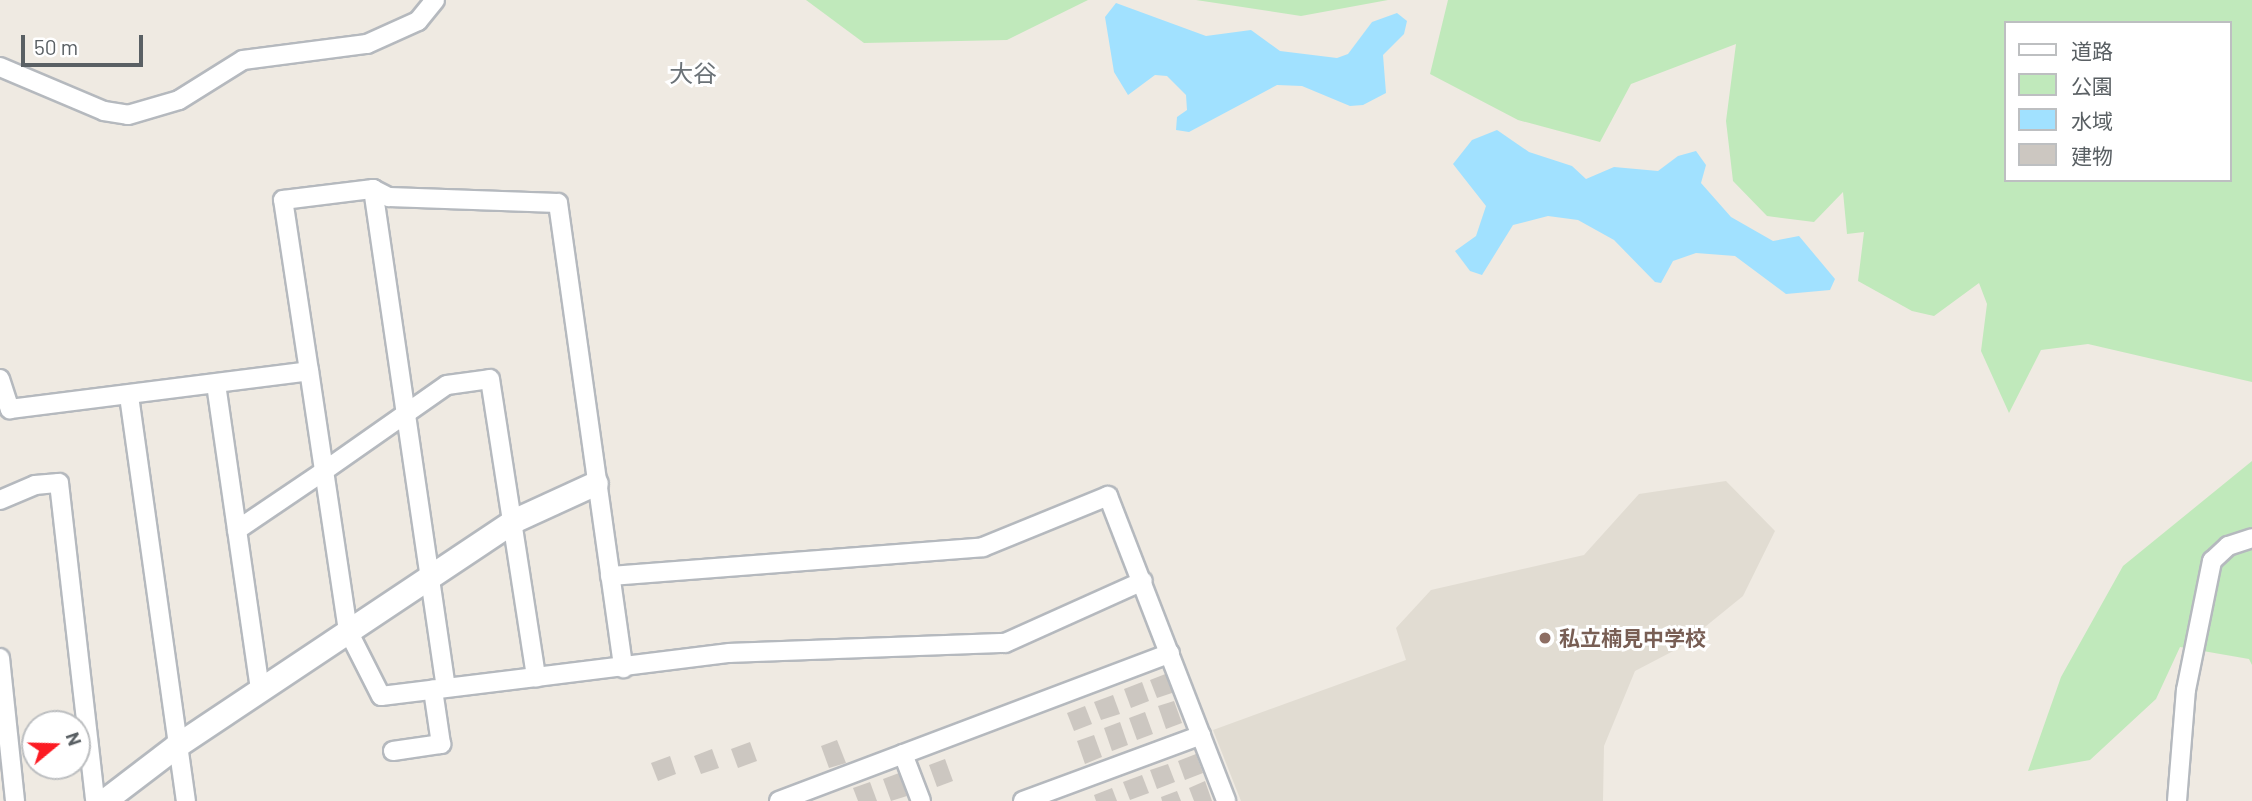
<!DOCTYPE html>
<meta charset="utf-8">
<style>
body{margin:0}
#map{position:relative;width:2252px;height:801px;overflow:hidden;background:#efeae2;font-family:Barlow,"Noto Sans JP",sans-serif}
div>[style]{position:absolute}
.education>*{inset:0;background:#e1dcd2}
.green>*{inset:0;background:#c0e9bb}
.water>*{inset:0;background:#a1e1ff}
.building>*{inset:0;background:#ccc7c1}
.roads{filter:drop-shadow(2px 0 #b5b9be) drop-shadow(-2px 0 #b5b9be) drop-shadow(0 2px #b5b9be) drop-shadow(0 -2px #b5b9be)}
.minor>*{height:18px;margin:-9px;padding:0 9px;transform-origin:9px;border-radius:9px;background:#fff}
.tertiary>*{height:23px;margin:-11.5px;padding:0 11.5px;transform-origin:11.5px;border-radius:11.5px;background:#fff}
.dots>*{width:19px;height:19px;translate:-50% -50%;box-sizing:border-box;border:4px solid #fff;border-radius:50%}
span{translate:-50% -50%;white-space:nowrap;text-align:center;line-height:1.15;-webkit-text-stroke:6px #fff;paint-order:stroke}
.education-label{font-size:21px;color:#785e54;font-weight:700}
.left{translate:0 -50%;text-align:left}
.quarter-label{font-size:24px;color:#6b7277}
.legend{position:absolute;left:2004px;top:21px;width:228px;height:161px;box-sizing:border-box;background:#fff;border:2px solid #bdbfc1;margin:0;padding:9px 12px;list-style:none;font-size:21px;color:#5a6064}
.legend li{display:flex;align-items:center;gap:14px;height:35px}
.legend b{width:35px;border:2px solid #bdbfc1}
.north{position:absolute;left:21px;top:710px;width:70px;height:70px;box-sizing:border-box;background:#fff;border:2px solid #bdbfc1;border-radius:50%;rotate:71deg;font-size:19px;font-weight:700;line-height:28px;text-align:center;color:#5a6064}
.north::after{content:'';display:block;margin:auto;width:24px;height:32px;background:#fc1b23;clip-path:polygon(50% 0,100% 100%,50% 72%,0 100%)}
.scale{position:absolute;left:21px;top:35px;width:122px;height:32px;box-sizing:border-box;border:4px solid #5a6064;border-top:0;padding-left:9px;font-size:21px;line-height:24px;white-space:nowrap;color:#5a6064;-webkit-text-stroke:5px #fff;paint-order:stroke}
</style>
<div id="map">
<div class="education">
<div style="clip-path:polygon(1726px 481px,1775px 531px,1743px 596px,1679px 648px,1635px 671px,1604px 746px,1603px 801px,1241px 801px,1213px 730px,1406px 660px,1396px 628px,1431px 590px,1584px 555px,1639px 494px)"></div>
</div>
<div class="green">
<div style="clip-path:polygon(806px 0,1088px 0,1007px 40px,864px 43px)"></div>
<div style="clip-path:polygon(1196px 0,1388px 0,1301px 16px)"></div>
<div style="clip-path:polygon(evenodd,1448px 0,2252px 0,2252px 382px,2088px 344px,2041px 350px,2009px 413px,1981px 351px,1987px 304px,1979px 283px,1934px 316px,1912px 311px,1858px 281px,1864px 232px,1847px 234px,1843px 192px,1814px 222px,1767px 216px,1733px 181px,1726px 121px,1736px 44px,1631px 84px,1600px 142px,1518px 120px,1430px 74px,1448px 0,2005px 23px,2229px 23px,2229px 180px,2005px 180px,2005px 23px)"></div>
<div style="clip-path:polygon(2252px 461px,2252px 665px,2249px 659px,2180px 647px,2156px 699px,2090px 760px,2028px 771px,2061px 677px,2123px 566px)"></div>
</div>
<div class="water">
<div style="clip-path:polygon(1116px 3px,1206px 36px,1251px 30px,1280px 51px,1337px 58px,1348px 54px,1372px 22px,1397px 13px,1407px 21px,1404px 34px,1383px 55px,1386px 93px,1363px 105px,1350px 106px,1302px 86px,1277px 85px,1189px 132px,1176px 130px,1177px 117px,1187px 110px,1186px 95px,1167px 76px,1155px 75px,1128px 95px,1114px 72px,1105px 17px)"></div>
<div style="clip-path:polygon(1497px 130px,1529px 152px,1572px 166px,1586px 179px,1614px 167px,1658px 171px,1678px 156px,1696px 151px,1706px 165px,1701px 183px,1731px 217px,1773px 241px,1799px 236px,1835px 279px,1830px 290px,1786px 294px,1735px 256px,1696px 253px,1673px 261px,1661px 283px,1655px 282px,1614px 240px,1578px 220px,1548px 216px,1513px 225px,1482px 275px,1470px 271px,1455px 251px,1476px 236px,1486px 206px,1453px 164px,1472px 140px)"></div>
</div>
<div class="building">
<div style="clip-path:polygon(1168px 673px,1175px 692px,1157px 698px,1150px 680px)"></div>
<div style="clip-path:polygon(1142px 682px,1149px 701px,1131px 708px,1124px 689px)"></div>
<div style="clip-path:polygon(1113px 695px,1120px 714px,1101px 720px,1094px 702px)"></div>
<div style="clip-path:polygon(1174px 701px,1182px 723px,1166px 729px,1158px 706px)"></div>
<div style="clip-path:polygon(1085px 706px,1092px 724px,1074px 731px,1067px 713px)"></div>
<div style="clip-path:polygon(1145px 712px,1153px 734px,1137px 740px,1129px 718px)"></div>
<div style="clip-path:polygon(1120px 722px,1128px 745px,1112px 751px,1104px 728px)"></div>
<div style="clip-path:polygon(1094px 735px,1102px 757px,1085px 764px,1077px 741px)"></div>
<div style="clip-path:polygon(837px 740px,846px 763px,829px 768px,821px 746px)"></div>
<div style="clip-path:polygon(750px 742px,757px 761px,738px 768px,731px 749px)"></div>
<div style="clip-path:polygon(712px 749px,719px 768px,701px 774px,694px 756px)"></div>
<div style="clip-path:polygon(1196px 754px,1203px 773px,1185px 780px,1178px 761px)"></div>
<div style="clip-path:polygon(670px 756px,676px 774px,658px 781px,651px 763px)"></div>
<div style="clip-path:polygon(945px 759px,953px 781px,937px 787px,929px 765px)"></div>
<div style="clip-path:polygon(1168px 764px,1175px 782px,1157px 789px,1150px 770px)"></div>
<div style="clip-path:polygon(899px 773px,907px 796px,891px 801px,883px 779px)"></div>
<div style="clip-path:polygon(1142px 775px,1149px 793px,1130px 800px,1123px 782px)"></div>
<div style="clip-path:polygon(1205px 781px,1212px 801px,1194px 801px,1189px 788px)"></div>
<div style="clip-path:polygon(870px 782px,877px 801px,858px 801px,853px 788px)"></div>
<div style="clip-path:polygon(1112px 788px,1117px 801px,1096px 801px,1094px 795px)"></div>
<div style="clip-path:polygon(1177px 791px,1181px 801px,1162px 801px,1161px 797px)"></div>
</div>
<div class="roads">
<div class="minor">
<div style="left:0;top:67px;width:113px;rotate:22.9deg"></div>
<div style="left:104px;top:111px;width:24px;rotate:9deg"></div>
<div style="left:128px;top:115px;width:53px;rotate:-16.4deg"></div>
<div style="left:179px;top:100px;width:75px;rotate:-32deg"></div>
<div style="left:243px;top:60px;width:125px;rotate:-7.4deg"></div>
<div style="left:367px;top:44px;width:56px;rotate:-24.3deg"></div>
<div style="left:418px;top:21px;width:27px;rotate:-51deg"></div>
<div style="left:373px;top:189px;width:504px;rotate:81.68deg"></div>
<div style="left:0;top:379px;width:32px;rotate:72deg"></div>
<div style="left:10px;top:409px;width:301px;rotate:-7.2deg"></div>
<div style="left:309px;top:371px;width:173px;rotate:-98.6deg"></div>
<div style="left:283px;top:200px;width:91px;rotate:-7deg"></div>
<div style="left:373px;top:189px;width:18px;rotate:27deg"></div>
<div style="left:389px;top:197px;width:169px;rotate:2deg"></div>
<div style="left:558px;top:203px;width:470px;rotate:82deg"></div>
<div style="left:216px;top:384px;width:309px;rotate:81.8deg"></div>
<div style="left:129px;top:396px;width:409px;rotate:82deg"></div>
<div style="left:0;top:500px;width:38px;rotate:-23deg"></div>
<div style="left:35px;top:485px;width:24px;rotate:-5deg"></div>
<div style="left:59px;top:483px;width:320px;rotate:83.5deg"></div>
<div style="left:237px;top:530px;width:105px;rotate:-34.1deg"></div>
<div style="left:324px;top:471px;width:150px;rotate:-35deg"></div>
<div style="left:447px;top:385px;width:43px;rotate:-7.9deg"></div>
<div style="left:490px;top:379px;width:302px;rotate:81.2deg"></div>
<div style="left:536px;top:677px;width:156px;rotate:173deg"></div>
<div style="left:381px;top:696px;width:73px;rotate:-116.9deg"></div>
<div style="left:348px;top:631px;width:263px;rotate:-98.5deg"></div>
<div style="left:610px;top:576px;width:374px;rotate:-4.4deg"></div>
<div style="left:983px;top:547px;width:135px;rotate:-22.2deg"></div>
<div style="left:1108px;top:496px;width:327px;rotate:68.8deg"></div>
<div style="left:0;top:658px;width:144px;rotate:84deg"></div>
<div style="left:536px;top:677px;width:195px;rotate:-7.1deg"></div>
<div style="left:730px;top:653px;width:275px;rotate:-2.1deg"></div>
<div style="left:1005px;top:643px;width:151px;rotate:-24.2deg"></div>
<div style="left:393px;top:751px;width:49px;rotate:-8.3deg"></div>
<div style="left:441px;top:744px;width:55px;rotate:-98.4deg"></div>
<div style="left:903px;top:754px;width:50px;rotate:69deg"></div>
<div style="left:779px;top:801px;width:418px;rotate:-20.7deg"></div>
<div style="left:1023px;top:801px;width:190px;rotate:-20.3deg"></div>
<div style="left:2177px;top:801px;width:111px;rotate:-85.4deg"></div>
<div style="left:2186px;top:690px;width:132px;rotate:-78.6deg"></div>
<div style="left:2212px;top:561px;width:22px;rotate:-43deg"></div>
<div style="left:2228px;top:546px;width:25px;rotate:-18deg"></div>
</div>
<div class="tertiary">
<div style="left:104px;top:801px;width:91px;rotate:-37.4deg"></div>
<div style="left:176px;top:746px;width:405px;rotate:-33.7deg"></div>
<div style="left:513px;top:521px;width:91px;rotate:-24.6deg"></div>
</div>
</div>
<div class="dots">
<div style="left:1545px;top:638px;background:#8d6e63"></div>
</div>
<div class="education-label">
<span class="left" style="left:1559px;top:638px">私立楠見中学校</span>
</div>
<div class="quarter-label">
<span style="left:693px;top:73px">大谷</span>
</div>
<ul class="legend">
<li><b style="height:9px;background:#fff"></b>道路</li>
<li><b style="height:19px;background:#c0e9bb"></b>公園</li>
<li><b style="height:19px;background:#a1e1ff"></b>水域</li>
<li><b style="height:19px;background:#ccc7c1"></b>建物</li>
</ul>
<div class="north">N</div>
<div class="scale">50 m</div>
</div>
